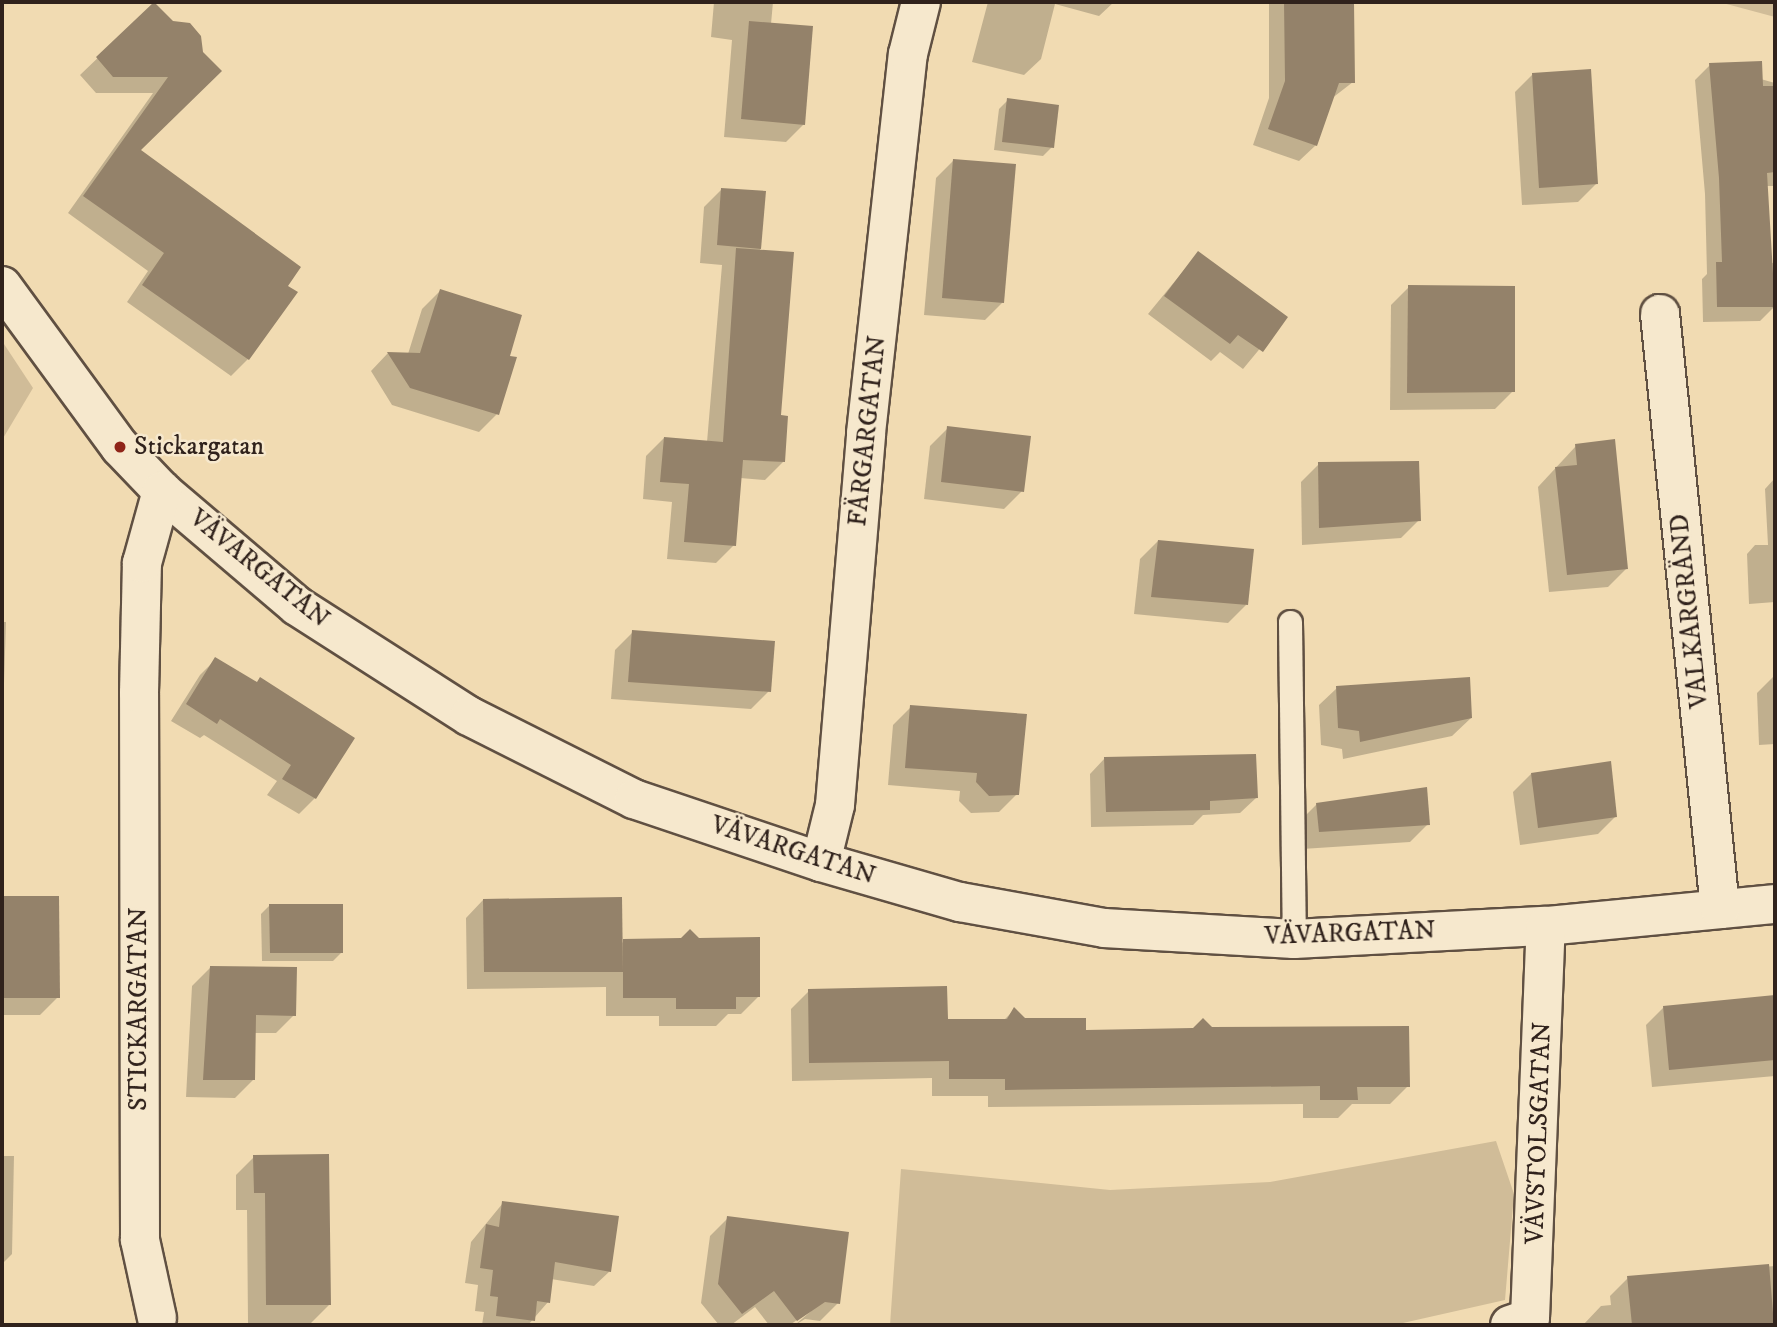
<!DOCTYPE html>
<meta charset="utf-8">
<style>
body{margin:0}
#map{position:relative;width:1777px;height:1327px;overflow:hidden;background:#f1dbb2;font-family:"IM FELL DW Pica",serif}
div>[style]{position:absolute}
.green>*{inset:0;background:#d0bc98}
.shadow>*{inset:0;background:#0003}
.building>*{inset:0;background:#94826a}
.roads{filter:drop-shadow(2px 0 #605042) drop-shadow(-2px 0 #605042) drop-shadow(0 2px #605042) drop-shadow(0 -2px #605042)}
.service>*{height:23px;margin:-11.5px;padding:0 11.5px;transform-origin:11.5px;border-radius:11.5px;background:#f6e8cd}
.minor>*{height:38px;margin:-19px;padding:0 19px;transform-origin:19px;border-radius:19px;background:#f6e8cd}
.dots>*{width:19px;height:19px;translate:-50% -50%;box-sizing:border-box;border:4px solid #f6e8cd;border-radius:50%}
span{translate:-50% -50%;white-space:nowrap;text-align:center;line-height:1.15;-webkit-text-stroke:5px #f6e8cd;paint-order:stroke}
.street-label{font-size:26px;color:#30221c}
.poi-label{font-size:26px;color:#30221c}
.left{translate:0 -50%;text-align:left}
.frame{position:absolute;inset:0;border:4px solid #30221c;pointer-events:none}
</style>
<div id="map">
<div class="green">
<div style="clip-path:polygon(1719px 2px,1775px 2px,1775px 17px)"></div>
<div style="clip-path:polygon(2px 341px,33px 388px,2px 440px)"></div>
<div style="clip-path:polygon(1496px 1141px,1514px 1194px,1505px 1300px,1394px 1325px,890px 1325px,901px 1169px,1110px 1190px,1270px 1182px)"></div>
</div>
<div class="shadow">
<div style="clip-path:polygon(714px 2px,773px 2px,771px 24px,804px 124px,786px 142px,724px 137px,732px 40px,711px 37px)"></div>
<div style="clip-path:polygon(988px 2px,1114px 2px,1099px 16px,1055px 4px,1041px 59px,1024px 75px,972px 62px)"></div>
<div style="clip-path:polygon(1269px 2px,1353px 2px,1353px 82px,1331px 99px,1316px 145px,1299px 161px,1253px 145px,1269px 98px)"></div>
<div style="clip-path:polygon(154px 4px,172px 22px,199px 36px,138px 150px,286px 286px,248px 359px,231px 376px,127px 302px,148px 271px,68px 213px,153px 93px,96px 93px,80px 75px)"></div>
<div style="clip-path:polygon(1710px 65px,1775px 83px,1775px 186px,1765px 186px,1768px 263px,1774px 263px,1775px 306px,1760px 321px,1703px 322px,1702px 279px,1707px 274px,1705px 194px,1695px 80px)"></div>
<div style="clip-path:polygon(1533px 74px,1596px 184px,1578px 202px,1522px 205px,1515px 92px)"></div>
<div style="clip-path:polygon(1008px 100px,1052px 147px,1043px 156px,994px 150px,999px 109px)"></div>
<div style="clip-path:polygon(954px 160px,1003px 302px,985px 320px,924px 315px,936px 178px)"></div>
<div style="clip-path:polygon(722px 189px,760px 248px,783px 462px,765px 480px,740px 478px,734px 545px,716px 563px,667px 559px,672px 502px,643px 499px,646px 456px,664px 438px,707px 442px,722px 265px,700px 263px,704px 207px)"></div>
<div style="clip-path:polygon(1198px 253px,1286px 317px,1243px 369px,1220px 352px,1211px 361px,1148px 314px)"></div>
<div style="clip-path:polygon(1409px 287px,1513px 391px,1495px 409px,1390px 410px,1391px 305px)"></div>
<div style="clip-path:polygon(440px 291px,508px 357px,497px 414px,479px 432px,392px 405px,371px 371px,388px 353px,408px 354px,422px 309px)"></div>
<div style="clip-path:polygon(948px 428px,1022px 491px,1004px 509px,924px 499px,930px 446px)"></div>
<div style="clip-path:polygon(1576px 446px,1626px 569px,1608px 587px,1549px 592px,1538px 487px)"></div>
<div style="clip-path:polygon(1319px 464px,1419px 520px,1401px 538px,1302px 545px,1301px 482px)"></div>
<div style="clip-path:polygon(1775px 478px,1775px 602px,1749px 604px,1747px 554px,1755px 545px,1768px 545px,1765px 489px)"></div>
<div style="clip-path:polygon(1158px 541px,1246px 605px,1228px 623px,1134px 614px,1140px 559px)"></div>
<div style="clip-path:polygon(2px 622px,6px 622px,2px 745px)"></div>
<div style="clip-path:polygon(633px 632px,769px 691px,751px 709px,611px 699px,615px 650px)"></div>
<div style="clip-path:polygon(216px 659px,315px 798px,299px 814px,267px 795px,277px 781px,204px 735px,200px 738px,171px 721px,200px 675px)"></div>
<div style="clip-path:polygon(1775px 675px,1775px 744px,1759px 745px,1757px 693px)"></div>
<div style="clip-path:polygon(1337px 688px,1471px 718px,1452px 736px,1343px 759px,1342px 749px,1321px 745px,1319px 705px)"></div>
<div style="clip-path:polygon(911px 707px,1017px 794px,999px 812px,971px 813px,959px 801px,960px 791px,888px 785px,893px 725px)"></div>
<div style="clip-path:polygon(1105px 758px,1256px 798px,1240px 813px,1203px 815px,1193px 825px,1091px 827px,1090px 774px)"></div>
<div style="clip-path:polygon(1531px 774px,1616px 816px,1598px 834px,1520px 845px,1513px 792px)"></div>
<div style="clip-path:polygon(1317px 804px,1428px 824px,1410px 842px,1302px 849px,1299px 822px)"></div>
<div style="clip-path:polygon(2px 897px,57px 897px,58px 997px,40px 1015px,2px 1015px)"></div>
<div style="clip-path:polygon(483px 900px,621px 944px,624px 941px,759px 996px,741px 1014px,728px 1014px,716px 1026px,659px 1026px,659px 1016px,606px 1016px,606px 987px,467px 989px,466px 918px)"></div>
<div style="clip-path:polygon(270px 905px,342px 952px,333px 961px,262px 961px,261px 914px)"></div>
<div style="clip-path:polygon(210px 968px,294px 1015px,276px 1033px,254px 1033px,253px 1080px,235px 1098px,186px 1097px,192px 986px)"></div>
<div style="clip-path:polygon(809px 991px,946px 1021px,1003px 1021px,1014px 1010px,1024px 1020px,1084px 1031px,1212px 1029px,1408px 1086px,1390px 1104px,1352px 1104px,1338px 1118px,1303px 1118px,1303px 1104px,988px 1107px,988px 1096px,932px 1096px,932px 1078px,792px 1081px,791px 1009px)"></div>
<div style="clip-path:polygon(1775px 998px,1775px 1076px,1652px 1087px,1646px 1025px,1664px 1007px)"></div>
<div style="clip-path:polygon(2px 1156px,14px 1156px,12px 1254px,2px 1264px)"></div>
<div style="clip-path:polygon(254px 1157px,329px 1305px,311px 1323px,248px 1323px,247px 1210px,236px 1210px,236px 1175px)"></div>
<div style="clip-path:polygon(503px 1203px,610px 1271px,594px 1286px,551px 1279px,548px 1302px,528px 1325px,482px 1325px,484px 1312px,475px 1311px,478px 1285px,465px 1283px,471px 1242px)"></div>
<div style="clip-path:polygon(728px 1218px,838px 1303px,820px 1321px,805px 1319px,795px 1325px,825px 1299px,790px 1325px,769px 1325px,755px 1307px,731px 1325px,719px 1325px,701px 1303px,710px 1236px)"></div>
<div style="clip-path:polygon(1775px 1266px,1775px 1325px,1583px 1325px,1601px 1306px,1611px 1305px,1610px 1296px,1628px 1278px)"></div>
</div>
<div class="building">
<div style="clip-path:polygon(154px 2px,173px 21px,190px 23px,201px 36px,203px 52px,222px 71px,141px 150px,301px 267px,288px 286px,298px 292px,249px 360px,142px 285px,164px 253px,83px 196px,168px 77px,113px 77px,96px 57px)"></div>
<div style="clip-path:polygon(1284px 2px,1354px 2px,1355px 83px,1339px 83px,1317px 146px,1268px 129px,1285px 81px)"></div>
<div style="clip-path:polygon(749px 21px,813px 26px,805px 125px,741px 119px)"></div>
<div style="clip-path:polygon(1762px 61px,1763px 86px,1775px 86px,1775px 172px,1767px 173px,1775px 307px,1717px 307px,1716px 262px,1722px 262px,1719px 178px,1709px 63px)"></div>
<div style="clip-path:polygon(1591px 69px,1598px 184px,1539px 188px,1532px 73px)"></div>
<div style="clip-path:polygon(1007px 98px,1059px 105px,1054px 148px,1002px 142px)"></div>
<div style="clip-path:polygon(953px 159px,1016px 164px,1004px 303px,942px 298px)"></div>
<div style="clip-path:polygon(721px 188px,766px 191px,761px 249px,717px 245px)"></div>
<div style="clip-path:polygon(736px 248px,794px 252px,781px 415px,788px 416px,785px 462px,743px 460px,736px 546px,684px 542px,689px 484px,660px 482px,664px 437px,723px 442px)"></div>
<div style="clip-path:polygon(1198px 251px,1288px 317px,1263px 352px,1238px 335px,1230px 344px,1164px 296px)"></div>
<div style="clip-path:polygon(1408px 285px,1515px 286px,1515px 392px,1407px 393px)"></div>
<div style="clip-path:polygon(440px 289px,522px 315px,510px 356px,517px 357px,499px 415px,410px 388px,387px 352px,420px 353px)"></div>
<div style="clip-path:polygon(947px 426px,1031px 436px,1024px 492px,941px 482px)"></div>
<div style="clip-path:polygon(1615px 439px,1628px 569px,1567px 575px,1555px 467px,1577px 465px,1575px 444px)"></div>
<div style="clip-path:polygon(1419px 461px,1421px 521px,1319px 528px,1318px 462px)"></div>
<div style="clip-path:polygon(1158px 540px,1254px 549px,1248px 605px,1151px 597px)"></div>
<div style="clip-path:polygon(632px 630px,775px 641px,771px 692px,628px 682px)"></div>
<div style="clip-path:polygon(215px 657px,257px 682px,260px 677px,355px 738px,316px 799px,282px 779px,291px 765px,220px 719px,217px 724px,186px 704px)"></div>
<div style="clip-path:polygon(1470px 677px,1472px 718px,1360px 742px,1359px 731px,1338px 728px,1336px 686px)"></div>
<div style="clip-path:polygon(910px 705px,1027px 714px,1019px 795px,989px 796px,976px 782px,977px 773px,905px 768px)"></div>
<div style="clip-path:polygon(1256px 754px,1258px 798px,1210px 801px,1210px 810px,1106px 812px,1104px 757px)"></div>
<div style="clip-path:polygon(1611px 761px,1617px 817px,1538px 828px,1531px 773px)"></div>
<div style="clip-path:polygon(1427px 787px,1430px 825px,1319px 832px,1316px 803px)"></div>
<div style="clip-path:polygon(2px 896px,59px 896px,60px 998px,2px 998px)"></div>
<div style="clip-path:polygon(622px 897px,623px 972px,484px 972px,483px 899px)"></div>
<div style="clip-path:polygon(269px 904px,343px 904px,343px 953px,270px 953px)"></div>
<div style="clip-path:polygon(690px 929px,699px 938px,760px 937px,760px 997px,736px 997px,736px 1009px,676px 1009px,676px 998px,623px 998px,623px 939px,681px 938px)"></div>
<div style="clip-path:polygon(210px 966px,297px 967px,296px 1016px,256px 1015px,255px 1080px,203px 1080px)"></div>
<div style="clip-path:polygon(947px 986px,948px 1019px,1007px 1019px,1014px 1007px,1025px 1018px,1086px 1018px,1086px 1030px,1193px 1028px,1203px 1018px,1212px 1027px,1409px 1026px,1410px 1087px,1357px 1087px,1358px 1100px,1320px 1100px,1320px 1086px,1005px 1090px,1005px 1079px,949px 1079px,949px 1061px,809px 1063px,808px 989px)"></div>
<div style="clip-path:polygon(1775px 995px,1775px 1060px,1669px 1070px,1663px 1006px)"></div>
<div style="clip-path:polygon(329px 1154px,331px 1305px,266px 1305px,265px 1193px,254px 1193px,253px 1155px)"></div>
<div style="clip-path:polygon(502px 1201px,619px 1216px,611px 1272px,555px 1262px,550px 1303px,537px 1301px,535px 1321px,496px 1316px,498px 1297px,490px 1296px,493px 1270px,480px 1268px,486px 1224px,499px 1227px)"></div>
<div style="clip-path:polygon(727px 1216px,849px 1232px,840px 1304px,825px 1302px,797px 1321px,774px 1291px,742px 1314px,718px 1284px)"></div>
<div style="clip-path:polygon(1769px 1264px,1774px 1325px,1632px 1325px,1627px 1276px)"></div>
</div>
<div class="roads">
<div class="service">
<div style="left:1290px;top:622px;width:317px;rotate:89.3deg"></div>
</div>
<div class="minor">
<div style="left:2px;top:286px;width:200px;rotate:53.8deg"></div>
<div style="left:120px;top:447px;width:61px;rotate:46.3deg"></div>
<div style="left:162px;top:491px;width:177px;rotate:40.4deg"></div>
<div style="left:297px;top:606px;width:204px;rotate:32.6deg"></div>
<div style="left:469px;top:716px;width:185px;rotate:26.7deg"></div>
<div style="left:634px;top:799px;width:197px;rotate:18.6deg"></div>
<div style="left:821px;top:862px;width:145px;rotate:16.1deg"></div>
<div style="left:960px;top:902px;width:146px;rotate:10.2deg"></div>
<div style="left:1104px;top:928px;width:190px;rotate:3.3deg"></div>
<div style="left:1294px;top:939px;width:252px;rotate:-3deg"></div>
<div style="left:1546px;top:926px;width:230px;rotate:-5.5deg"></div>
<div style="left:1660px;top:314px;width:598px;rotate:84.24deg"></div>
<div style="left:821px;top:862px;width:59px;rotate:-76.2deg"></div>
<div style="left:835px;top:805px;width:373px;rotate:-85.2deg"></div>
<div style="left:866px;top:433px;width:381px;rotate:-83.7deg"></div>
<div style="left:908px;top:54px;width:54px;rotate:-76deg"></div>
<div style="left:157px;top:1318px;width:80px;rotate:-102.3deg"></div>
<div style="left:140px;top:1240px;width:547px;rotate:-90.1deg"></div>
<div style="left:139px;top:693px;width:130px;rotate:-88.7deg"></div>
<div style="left:142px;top:563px;width:75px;rotate:-74.5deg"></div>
<div style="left:1510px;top:1325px;width:21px;rotate:-19deg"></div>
<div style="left:1530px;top:1318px;width:392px;rotate:-87.7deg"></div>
</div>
</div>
<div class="dots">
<div style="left:120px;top:447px;background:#8f2418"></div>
</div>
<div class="street-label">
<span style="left:868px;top:431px;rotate:-84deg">FÄRGARGATAN</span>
<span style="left:259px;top:569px;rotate:39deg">VÄVARGATAN</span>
<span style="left:1690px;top:611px;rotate:-96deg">VALKARGRÄND</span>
<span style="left:793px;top:851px;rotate:18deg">VÄVARGATAN</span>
<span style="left:1350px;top:934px;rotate:-2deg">VÄVARGATAN</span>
<span style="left:139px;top:1009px;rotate:-90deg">STICKARGATAN</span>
<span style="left:1539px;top:1133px;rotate:-88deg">VÄVSTOLSGATAN</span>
</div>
<div class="poi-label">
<span class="left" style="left:134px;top:447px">Stickargatan</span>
</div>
<div class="frame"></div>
</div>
